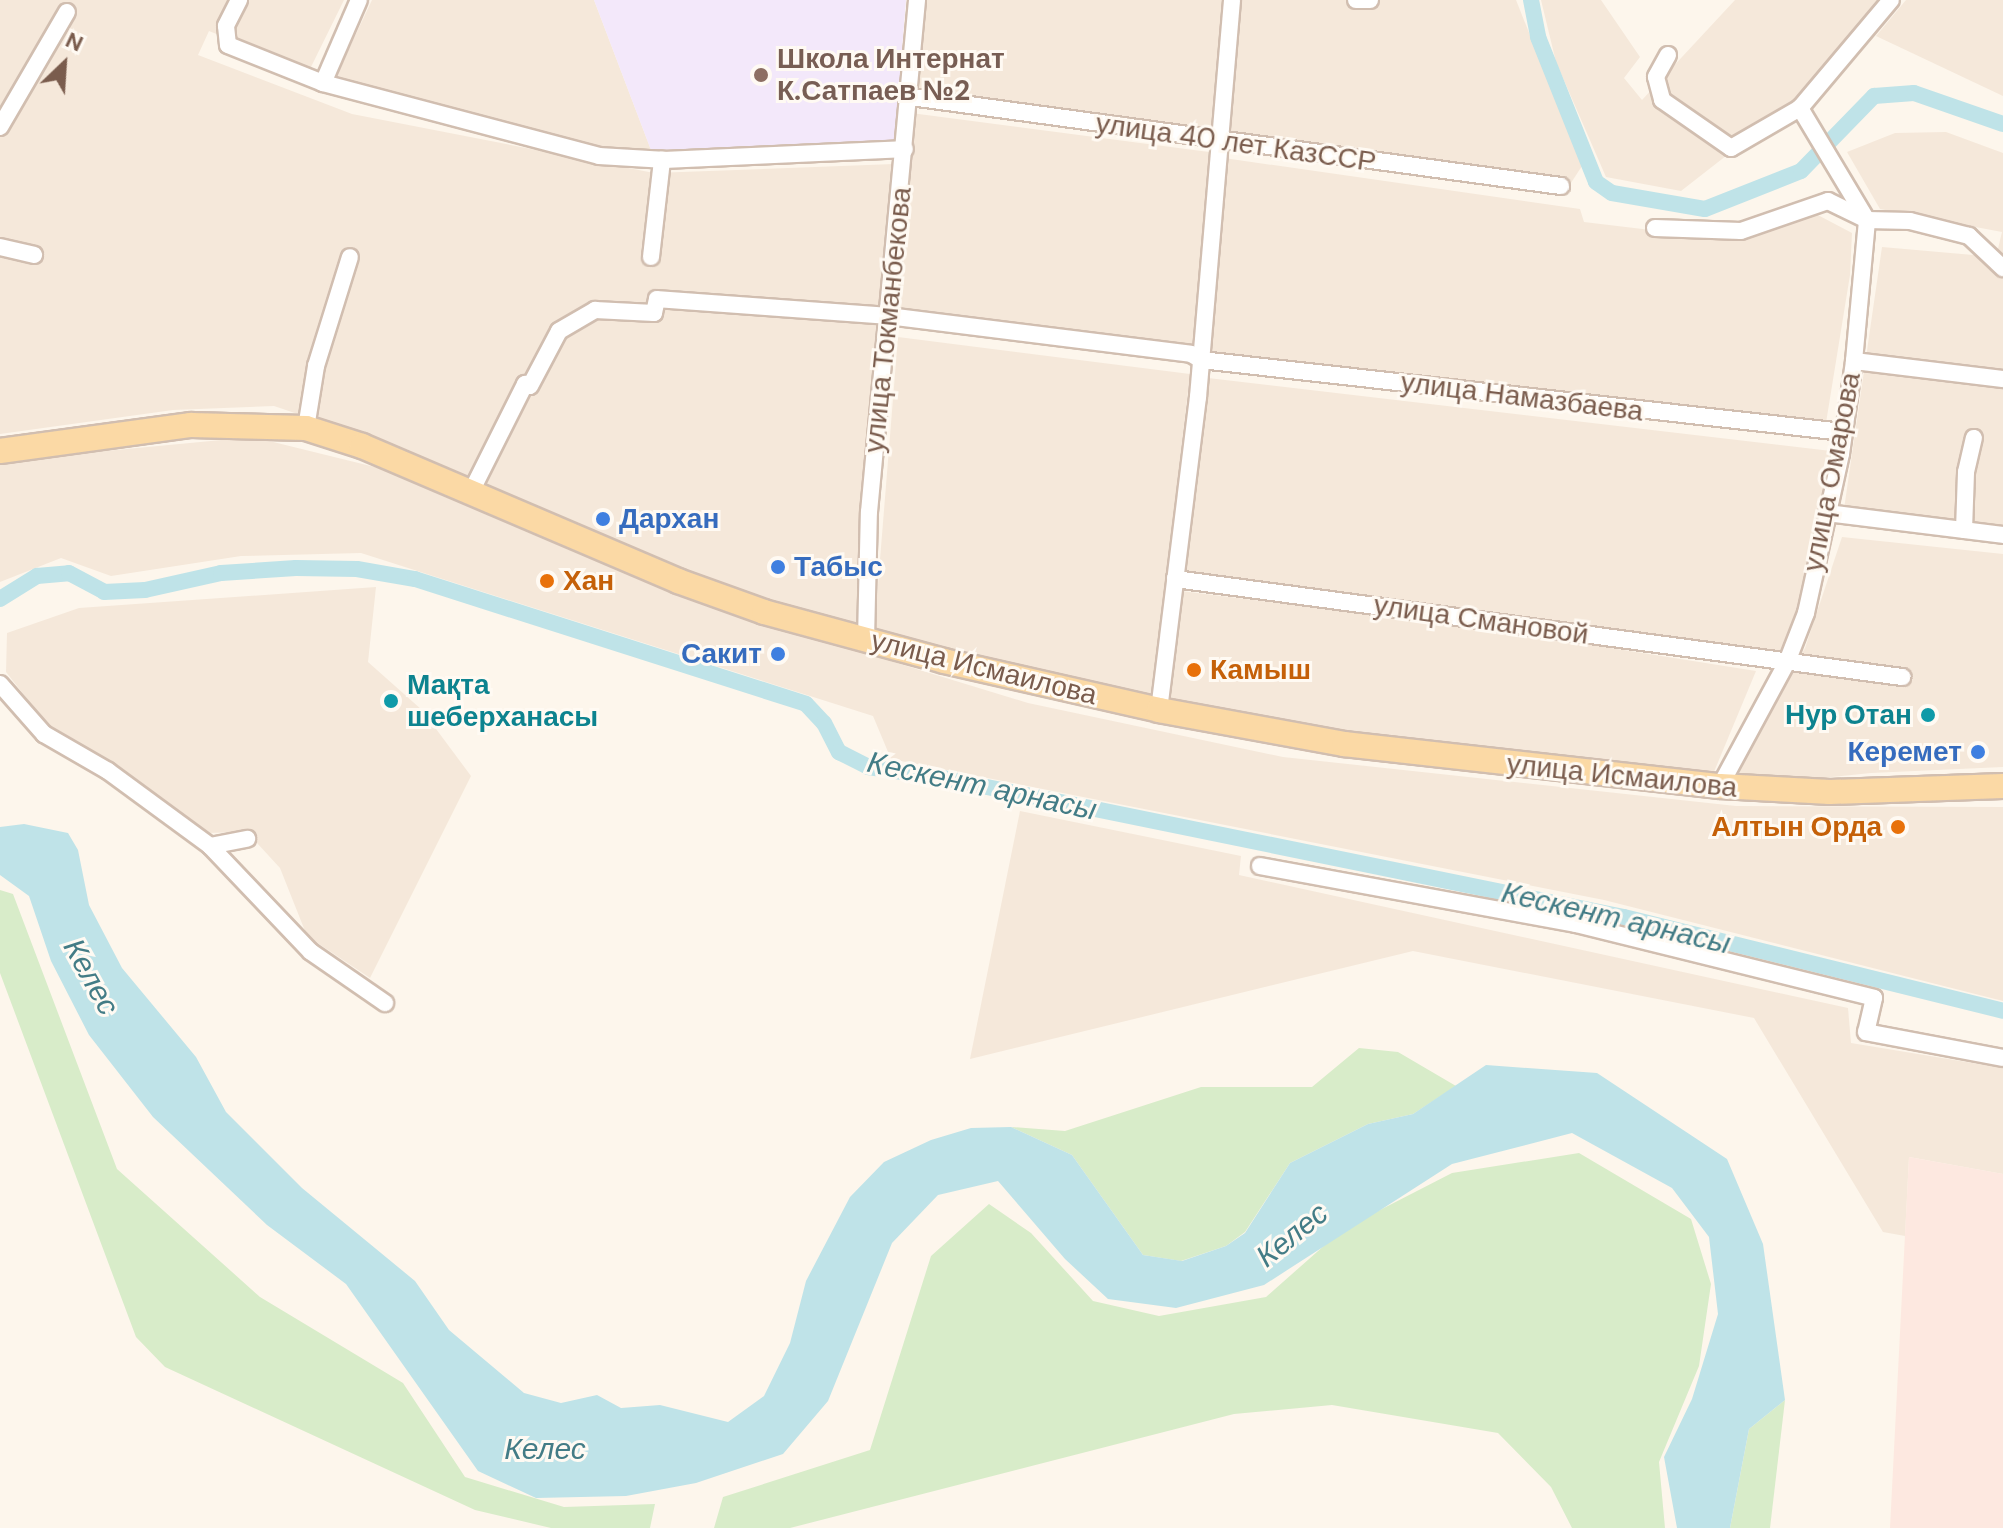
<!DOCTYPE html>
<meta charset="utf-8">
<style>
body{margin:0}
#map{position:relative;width:2003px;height:1528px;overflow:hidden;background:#fdf6ec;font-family:"DM Sans",sans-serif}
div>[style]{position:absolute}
.residential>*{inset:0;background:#f5e8da}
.commercial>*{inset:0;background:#fde8e0}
.education>*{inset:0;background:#f3e8fa}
.green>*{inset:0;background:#d8ecc9}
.water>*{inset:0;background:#bfe3e8}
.canal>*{height:16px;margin:-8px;padding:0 8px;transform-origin:8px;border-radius:8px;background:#bfe3e8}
.roads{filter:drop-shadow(2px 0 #d1beb0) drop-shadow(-2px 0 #d1beb0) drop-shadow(0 2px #d1beb0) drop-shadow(0 -2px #d1beb0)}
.minor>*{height:16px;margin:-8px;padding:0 8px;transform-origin:8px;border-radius:8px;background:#fff}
.primary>*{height:24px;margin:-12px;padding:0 12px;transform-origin:12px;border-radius:12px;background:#fbd9a5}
.dots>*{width:22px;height:22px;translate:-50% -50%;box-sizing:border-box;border:4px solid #fffaf3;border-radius:50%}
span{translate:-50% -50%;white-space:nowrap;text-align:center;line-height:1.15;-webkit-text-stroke:6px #fffaf3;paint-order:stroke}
.education-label{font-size:28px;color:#785e54;font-weight:700}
.left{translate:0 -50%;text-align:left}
.street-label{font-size:28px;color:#7a5c4d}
.shop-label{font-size:28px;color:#366cbe;font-weight:700}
.right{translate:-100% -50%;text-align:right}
.food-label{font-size:28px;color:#c56008;font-weight:700}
.culture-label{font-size:28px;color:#0d838f;font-weight:700}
.water-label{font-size:30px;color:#437c86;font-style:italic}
.north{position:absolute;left:24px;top:24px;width:80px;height:80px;-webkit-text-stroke:6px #fffaf3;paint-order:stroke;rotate:25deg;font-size:22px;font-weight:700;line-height:32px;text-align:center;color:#7a5c4d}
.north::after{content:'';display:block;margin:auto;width:28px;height:36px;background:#7a5c4d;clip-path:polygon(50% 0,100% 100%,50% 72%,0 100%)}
</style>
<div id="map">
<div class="residential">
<div style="clip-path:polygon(0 0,344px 0,309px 71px,209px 31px,198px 55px,352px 114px,654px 173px,894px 164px,863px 525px,861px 627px,689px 576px,357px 434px,274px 406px,173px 410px,0 434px)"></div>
<div style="clip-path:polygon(372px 0,594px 0,654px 158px,458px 120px,331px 87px)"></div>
<div style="clip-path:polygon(921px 0,1223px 0,1211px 143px,912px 105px)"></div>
<div style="clip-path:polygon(1241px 0,1516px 0,1582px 166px,1567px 189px,1226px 144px)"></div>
<div style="clip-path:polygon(1541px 0,1601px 0,1640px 57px,1624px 78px,1642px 100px,1735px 0,1887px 0,1795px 102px,1681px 191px,1606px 177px,1556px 62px)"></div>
<div style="clip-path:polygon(1906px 0,2003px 0,2003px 96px,1876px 36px)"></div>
<div style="clip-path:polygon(911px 113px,1209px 152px,1192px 358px,895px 316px)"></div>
<div style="clip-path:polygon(1946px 132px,2003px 153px,2003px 526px,1844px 509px,1882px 247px,1996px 257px,2002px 232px,1880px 209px,1847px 152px,1895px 133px)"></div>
<div style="clip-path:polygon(1224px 158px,1580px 209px,1584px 222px,1734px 240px,1814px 213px,1852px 233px,1850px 275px,1825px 429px,1209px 360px)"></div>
<div style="clip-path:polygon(898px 337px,1190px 374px,1151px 703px,874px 634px)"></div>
<div style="clip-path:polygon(1208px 378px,1831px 451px,1810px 571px,1782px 658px,1184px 580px)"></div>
<div style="clip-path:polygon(253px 437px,395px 472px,704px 604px,1028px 703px,1283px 757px,1736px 806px,2003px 807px,2003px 1001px,1604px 900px,891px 759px,873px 716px,361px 553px,241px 556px,111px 576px,61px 558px,0 582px,0 461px)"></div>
<div style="clip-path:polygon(1842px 537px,2003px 554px,2003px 767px,1871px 773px,1734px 787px,1751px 740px,1805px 648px)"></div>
<div style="clip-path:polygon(376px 587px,368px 662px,422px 710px,471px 776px,370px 978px,307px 936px,280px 868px,247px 832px,205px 833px,116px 765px,46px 723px,6px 672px,7px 633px,79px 608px)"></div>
<div style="clip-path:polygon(1181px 591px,1504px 631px,1756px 671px,1711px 779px,1358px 739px,1168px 707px)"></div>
<div style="clip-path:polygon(1020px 811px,1241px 856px,1239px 875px,1848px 1008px,1851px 1043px,2003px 1068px,2003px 1174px,1909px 1157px,1905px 1236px,1883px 1232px,1754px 1018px,1413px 951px,970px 1059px)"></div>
</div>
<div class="commercial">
<div style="clip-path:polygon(1909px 1157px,2003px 1174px,2003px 1528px,1890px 1528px)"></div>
</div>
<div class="education">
<div style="clip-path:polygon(594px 0,906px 0,894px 149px,654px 158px)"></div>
</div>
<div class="green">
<div style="clip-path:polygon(0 890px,13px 894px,117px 1169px,260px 1297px,403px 1383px,465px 1477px,564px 1507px,655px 1504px,650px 1528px,551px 1528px,475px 1510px,165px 1367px,136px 1337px,0 973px)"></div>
<div style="clip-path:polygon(1359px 1048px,1398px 1052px,1456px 1086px,1413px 1114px,1368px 1124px,1290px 1163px,1245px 1232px,1226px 1246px,1181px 1261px,1143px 1255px,1072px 1155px,1011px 1127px,1065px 1131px,1201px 1087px,1312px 1087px)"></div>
<div style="clip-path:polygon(1579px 1153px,1691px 1219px,1711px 1284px,1699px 1366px,1659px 1462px,1665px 1528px,1572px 1528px,1551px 1487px,1498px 1433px,1332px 1405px,1234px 1414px,790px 1528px,714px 1528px,723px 1497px,870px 1450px,931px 1256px,989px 1204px,1031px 1233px,1093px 1301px,1159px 1316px,1266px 1297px,1343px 1229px,1452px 1173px)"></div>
<div style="clip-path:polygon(1785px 1400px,1770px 1528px,1730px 1528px,1749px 1429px)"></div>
</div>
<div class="water">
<div style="clip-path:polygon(24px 824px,68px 833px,78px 850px,89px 905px,122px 968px,196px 1057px,226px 1112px,302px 1188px,415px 1281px,449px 1330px,524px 1393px,561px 1403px,597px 1395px,621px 1408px,660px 1405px,728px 1422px,764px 1396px,790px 1343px,806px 1281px,850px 1197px,884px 1162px,931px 1140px,971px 1128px,1011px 1127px,1072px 1155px,1143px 1255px,1182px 1261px,1226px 1246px,1245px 1233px,1290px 1163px,1368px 1124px,1413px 1114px,1486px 1065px,1597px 1073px,1727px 1159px,1763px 1244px,1785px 1400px,1749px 1429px,1730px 1528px,1677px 1528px,1664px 1457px,1692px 1399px,1718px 1314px,1709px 1237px,1672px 1188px,1572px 1133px,1452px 1164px,1264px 1285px,1176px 1308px,1108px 1299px,1065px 1259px,998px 1181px,938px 1195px,892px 1243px,828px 1401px,783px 1454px,696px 1483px,626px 1496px,536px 1498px,478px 1471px,346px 1284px,267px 1225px,153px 1117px,89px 1035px,51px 961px,29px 896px,0 875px,0 827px)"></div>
</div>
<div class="canal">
<div style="left:1531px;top:0;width:38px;rotate:79deg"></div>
<div style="left:1538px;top:37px;width:156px;rotate:68.2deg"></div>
<div style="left:1596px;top:182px;width:19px;rotate:35deg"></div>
<div style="left:1612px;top:193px;width:94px;rotate:9.8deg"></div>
<div style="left:1705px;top:209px;width:103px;rotate:-21.6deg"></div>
<div style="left:1801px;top:171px;width:105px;rotate:-45.8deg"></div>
<div style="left:1874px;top:96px;width:40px;rotate:-4.3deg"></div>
<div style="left:1914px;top:93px;width:94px;rotate:19.2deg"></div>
<div style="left:0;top:599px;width:44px;rotate:-31.9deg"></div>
<div style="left:37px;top:576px;width:32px;rotate:-5deg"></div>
<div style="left:69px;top:573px;width:40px;rotate:28deg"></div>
<div style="left:104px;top:592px;width:41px;rotate:-2.8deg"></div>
<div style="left:145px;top:590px;width:78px;rotate:-12.6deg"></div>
<div style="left:221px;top:573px;width:75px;rotate:-3.8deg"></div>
<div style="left:296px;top:568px;width:61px;rotate:0.9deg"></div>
<div style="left:357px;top:569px;width:59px;rotate:9.8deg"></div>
<div style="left:415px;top:579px;width:410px;rotate:17.7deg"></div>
<div style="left:806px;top:704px;width:26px;rotate:47deg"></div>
<div style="left:824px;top:723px;width:33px;rotate:63deg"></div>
<div style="left:839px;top:752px;width:33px;rotate:27deg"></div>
<div style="left:868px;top:767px;width:76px;rotate:8.3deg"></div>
<div style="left:943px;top:778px;width:695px;rotate:11.54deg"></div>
<div style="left:1624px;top:917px;width:390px;rotate:13.9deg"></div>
</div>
<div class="roads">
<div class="minor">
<div style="left:239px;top:0;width:29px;rotate:117deg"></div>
<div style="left:226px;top:26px;width:19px;rotate:84deg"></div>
<div style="left:228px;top:45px;width:102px;rotate:21.8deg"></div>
<div style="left:323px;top:83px;width:285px;rotate:14.8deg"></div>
<div style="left:599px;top:156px;width:67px;rotate:3.4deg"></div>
<div style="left:666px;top:160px;width:239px;rotate:-2.6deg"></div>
<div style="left:1356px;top:0;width:14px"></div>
<div style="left:1668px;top:55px;width:25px;rotate:119deg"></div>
<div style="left:1656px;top:77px;width:24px;rotate:75deg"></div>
<div style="left:1662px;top:100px;width:84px;rotate:34.8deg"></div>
<div style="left:1731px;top:148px;width:80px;rotate:-30.1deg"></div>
<div style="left:1800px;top:108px;width:141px;rotate:-49.9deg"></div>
<div style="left:323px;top:83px;width:90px;rotate:-66.6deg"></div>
<div style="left:911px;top:97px;width:656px;rotate:7.8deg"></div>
<div style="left:0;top:127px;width:133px;rotate:-59.8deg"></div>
<div style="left:1655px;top:228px;width:86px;rotate:2deg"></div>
<div style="left:1741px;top:231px;width:92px;rotate:-19deg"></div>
<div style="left:1828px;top:201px;width:43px;rotate:26deg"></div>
<div style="left:1867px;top:220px;width:43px;rotate:1.3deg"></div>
<div style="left:1910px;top:221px;width:61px;rotate:14.3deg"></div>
<div style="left:1969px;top:236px;width:47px;rotate:43.3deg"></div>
<div style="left:0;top:247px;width:35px;rotate:13deg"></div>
<div style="left:651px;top:257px;width:98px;rotate:-83.5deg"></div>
<div style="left:1854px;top:361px;width:150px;rotate:6.9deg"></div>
<div style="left:306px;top:428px;width:63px;rotate:-80.8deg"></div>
<div style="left:316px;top:366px;width:114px;rotate:-72.7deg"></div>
<div style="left:471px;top:492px;width:121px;rotate:-63.4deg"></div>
<div style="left:525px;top:384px;width:5px;rotate:22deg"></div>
<div style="left:530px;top:386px;width:62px;rotate:-62.2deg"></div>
<div style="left:559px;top:331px;width:42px;rotate:-30.3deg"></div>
<div style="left:595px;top:310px;width:59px;rotate:2.9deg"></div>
<div style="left:654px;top:313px;width:14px;rotate:-78deg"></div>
<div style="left:657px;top:299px;width:232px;rotate:4.2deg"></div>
<div style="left:888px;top:316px;width:305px;rotate:7.1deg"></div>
<div style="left:1191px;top:354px;width:12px;rotate:31deg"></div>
<div style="left:1201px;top:360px;width:646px;rotate:6.4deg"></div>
<div style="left:1827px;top:513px;width:177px;rotate:7.1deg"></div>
<div style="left:1964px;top:530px;width:58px;rotate:-88deg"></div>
<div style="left:1966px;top:472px;width:35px;rotate:-77deg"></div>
<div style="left:1175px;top:579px;width:734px;rotate:7.68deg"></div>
<div style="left:866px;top:640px;width:128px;rotate:-88.7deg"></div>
<div style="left:869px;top:512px;width:514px;rotate:-84.64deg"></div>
<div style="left:0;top:684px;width:67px;rotate:48.7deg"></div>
<div style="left:44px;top:734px;width:74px;rotate:30deg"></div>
<div style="left:108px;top:771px;width:127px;rotate:36.3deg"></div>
<div style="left:210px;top:846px;width:146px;rotate:46.4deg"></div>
<div style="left:311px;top:952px;width:90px;rotate:34.6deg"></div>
<div style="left:1159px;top:710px;width:315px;rotate:-82.9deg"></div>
<div style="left:1198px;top:397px;width:398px;rotate:-85.1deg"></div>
<div style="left:1720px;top:786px;width:141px;rotate:-61.6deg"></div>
<div style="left:1787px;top:662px;width:53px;rotate:-68.8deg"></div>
<div style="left:1806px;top:613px;width:163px;rotate:-77.6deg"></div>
<div style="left:1841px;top:454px;width:94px;rotate:-82deg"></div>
<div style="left:1854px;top:361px;width:142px;rotate:-84.7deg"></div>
<div style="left:1867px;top:220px;width:131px;rotate:-120.9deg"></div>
<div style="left:210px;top:846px;width:38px;rotate:-11deg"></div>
<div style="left:1260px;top:866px;width:321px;rotate:10.4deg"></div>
<div style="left:1576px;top:924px;width:307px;rotate:13.9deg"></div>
<div style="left:1874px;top:998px;width:35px;rotate:103deg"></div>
<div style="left:1866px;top:1032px;width:139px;rotate:10.7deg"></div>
</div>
<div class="primary">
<div style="left:0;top:451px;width:193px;rotate:-7.8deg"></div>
<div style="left:191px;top:425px;width:115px;rotate:1.5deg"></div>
<div style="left:306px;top:428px;width:59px;rotate:17.8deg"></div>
<div style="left:362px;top:446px;width:344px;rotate:23.1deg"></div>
<div style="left:678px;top:581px;width:91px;rotate:19.8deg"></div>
<div style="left:764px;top:612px;width:187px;rotate:15.2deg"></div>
<div style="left:944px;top:661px;width:221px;rotate:12.8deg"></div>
<div style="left:1159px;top:710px;width:188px;rotate:10.4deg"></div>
<div style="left:1344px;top:744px;width:378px;rotate:6.4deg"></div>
<div style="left:1720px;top:786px;width:110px;rotate:3.1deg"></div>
<div style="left:1830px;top:792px;width:173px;rotate:-2deg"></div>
</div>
</div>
<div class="dots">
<div style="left:761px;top:75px;background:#8d6e63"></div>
<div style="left:603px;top:519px;background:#3f7fe0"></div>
<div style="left:778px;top:567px;background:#3f7fe0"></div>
<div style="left:547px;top:581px;background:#e8710a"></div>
<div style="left:778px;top:654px;background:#3f7fe0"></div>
<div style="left:1194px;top:670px;background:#e8710a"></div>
<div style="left:391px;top:701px;background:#0f9aa8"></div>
<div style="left:1928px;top:715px;background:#0f9aa8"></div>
<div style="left:1978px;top:752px;background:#3f7fe0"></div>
<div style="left:1898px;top:827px;background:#e8710a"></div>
</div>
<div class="education-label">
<span class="left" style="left:777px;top:75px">Школа Интернат<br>К.Сатпаев №2</span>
</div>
<div class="street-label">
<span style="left:1236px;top:143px;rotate:8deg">улица 40 лет КазССР</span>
<span style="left:888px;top:320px;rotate:-84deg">улица Токманбекова</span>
<span style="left:1522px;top:397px;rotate:7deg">улица Намазбаева</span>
<span style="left:1832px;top:472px;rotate:-79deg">улица Омарова</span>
<span style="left:1481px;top:620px;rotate:8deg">улица Смановой</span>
<span style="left:984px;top:668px;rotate:14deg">улица Исмаилова</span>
<span style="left:1622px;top:776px;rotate:6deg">улица Исмаилова</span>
</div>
<div class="shop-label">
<span class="left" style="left:619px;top:519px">Дархан</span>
<span class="left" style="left:794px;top:567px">Табыс</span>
<span class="right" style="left:762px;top:654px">Сакит</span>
<span class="right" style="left:1962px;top:752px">Керемет</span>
</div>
<div class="food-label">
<span class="left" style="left:563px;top:581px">Хан</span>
<span class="left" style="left:1210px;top:670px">Камыш</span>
<span class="right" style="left:1882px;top:827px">Алтын Орда</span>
</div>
<div class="culture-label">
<span class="left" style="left:407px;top:701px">Мақта<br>шеберханасы</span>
<span class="right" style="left:1912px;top:715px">Нур Отан</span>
</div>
<div class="water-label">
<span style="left:982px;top:786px;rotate:12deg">Кескент арнасы</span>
<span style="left:1616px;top:918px;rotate:13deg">Кескент арнасы</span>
<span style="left:91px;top:977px;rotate:61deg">Келес</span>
<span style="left:1292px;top:1235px;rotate:-39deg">Келес</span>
<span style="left:545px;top:1449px">Келес</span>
</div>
<div class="north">N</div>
</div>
